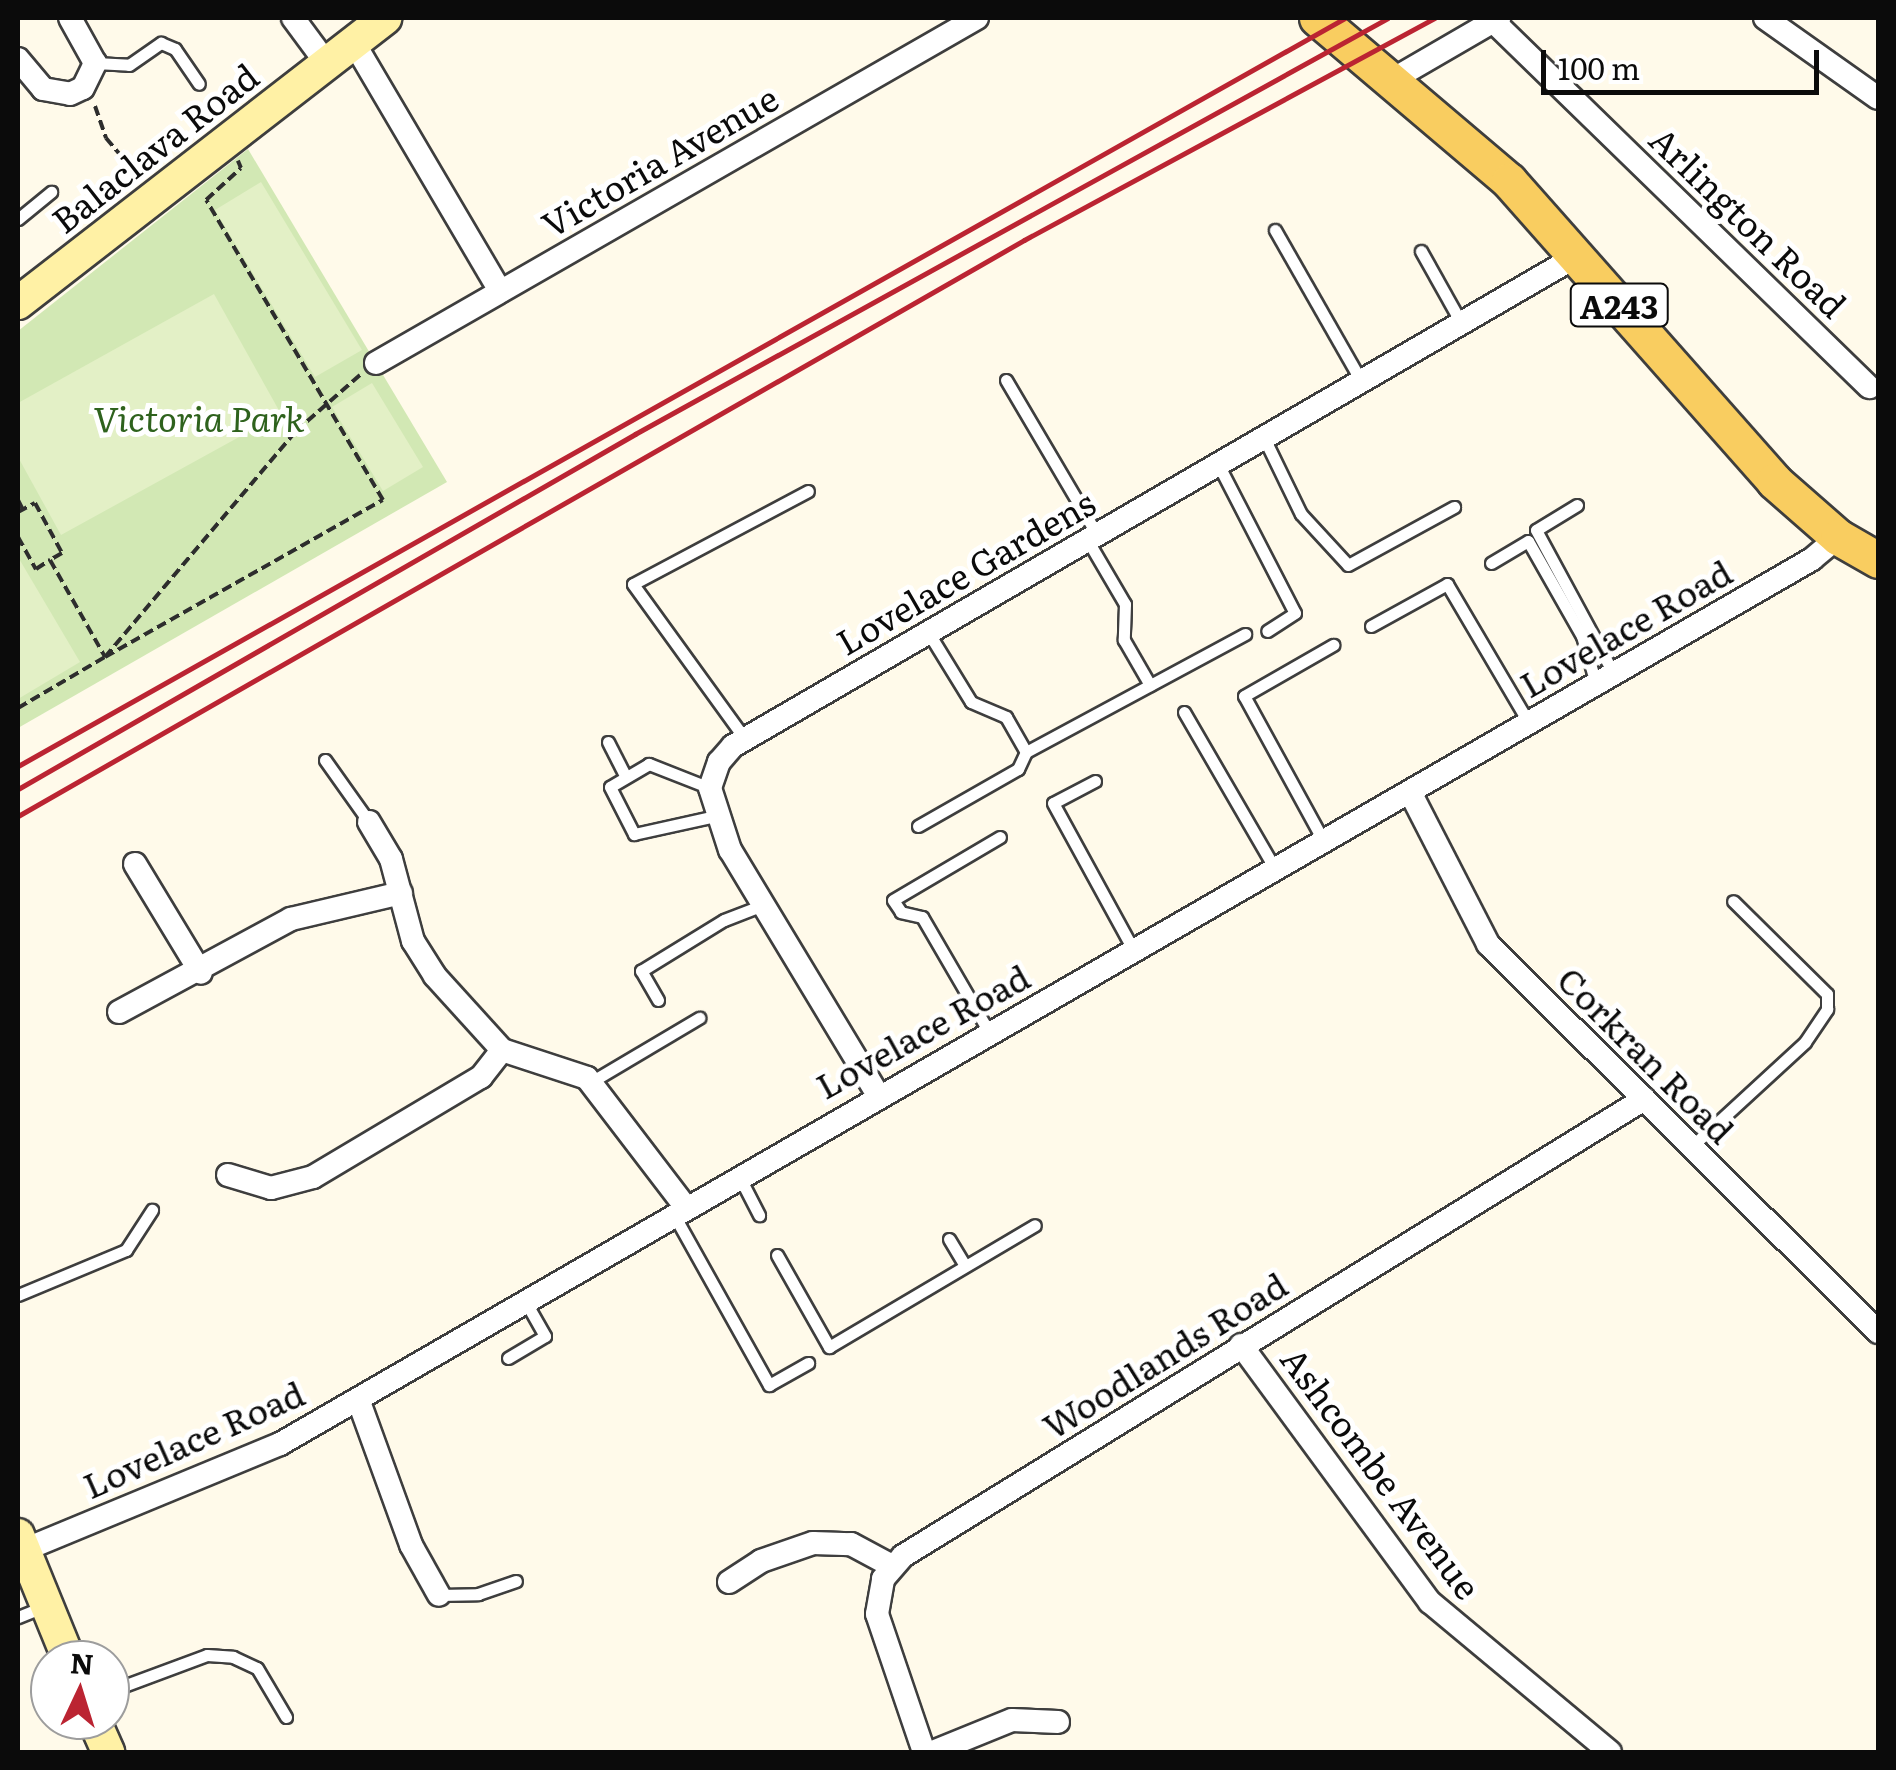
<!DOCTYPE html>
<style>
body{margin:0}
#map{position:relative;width:1896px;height:1770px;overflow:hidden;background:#fffaea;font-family:Literata,serif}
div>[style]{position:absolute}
.green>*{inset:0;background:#d2e8b4}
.pitch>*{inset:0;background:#e3f0c6}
.path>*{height:4px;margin-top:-2px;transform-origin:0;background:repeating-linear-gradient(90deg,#2d2d2d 0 10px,transparent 0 15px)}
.roads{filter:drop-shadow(2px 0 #3e3e3e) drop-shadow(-2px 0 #3e3e3e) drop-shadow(0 2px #3e3e3e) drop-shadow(0 -2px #3e3e3e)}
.lane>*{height:11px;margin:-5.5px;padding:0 5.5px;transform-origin:5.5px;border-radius:5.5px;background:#fff}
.street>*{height:22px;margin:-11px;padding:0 11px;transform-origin:11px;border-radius:11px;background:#fff}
.secondary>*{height:32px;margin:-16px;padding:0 16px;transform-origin:16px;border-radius:16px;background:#fff1a5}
.primary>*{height:35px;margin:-17.5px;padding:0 17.5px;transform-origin:17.5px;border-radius:17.5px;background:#f9cd60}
.rail>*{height:5px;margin:-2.5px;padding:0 2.5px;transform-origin:2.5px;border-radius:2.5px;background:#bb2432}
span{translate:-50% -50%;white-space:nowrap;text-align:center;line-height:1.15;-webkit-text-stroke:10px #fff;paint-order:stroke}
.shield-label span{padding:2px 8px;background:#fff;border:2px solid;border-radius:8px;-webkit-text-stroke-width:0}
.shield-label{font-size:32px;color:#0b0b0b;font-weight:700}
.street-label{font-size:35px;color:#0b0b0b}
.park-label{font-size:35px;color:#2e621d;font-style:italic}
.frame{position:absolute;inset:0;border:20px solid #0b0b0b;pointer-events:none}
.north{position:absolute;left:30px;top:1640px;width:100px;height:100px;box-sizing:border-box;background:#fff;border:2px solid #9d9d9d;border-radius:50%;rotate:4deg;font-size:28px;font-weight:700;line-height:40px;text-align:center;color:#0b0b0b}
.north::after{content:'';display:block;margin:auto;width:35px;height:45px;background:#bb2432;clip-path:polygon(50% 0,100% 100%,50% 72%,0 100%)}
.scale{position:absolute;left:1541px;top:50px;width:278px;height:45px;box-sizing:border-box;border:5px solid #0b0b0b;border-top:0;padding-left:12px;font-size:30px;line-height:35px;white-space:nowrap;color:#0b0b0b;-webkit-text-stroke:8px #fff;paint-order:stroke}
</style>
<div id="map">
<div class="green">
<div style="clip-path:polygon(248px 149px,447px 482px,18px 728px,18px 331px)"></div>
</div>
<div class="pitch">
<div style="clip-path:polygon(261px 182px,362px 350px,315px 377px,215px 210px)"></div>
<div style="clip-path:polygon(214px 294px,281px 414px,61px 535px,18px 457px,18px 403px)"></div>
<div style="clip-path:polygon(372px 383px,423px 467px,383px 491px,332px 407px)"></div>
<div style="clip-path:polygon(18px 557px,80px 662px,18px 699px)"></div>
</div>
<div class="path">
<div style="left:95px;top:106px;width:34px;rotate:71deg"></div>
<div style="left:106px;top:138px;width:51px;rotate:49.8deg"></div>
<div style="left:169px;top:131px;width:21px;rotate:51deg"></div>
<div style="left:18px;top:500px;width:11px;rotate:63deg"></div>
<div style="left:18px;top:512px;width:19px;rotate:-28deg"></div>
<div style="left:35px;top:503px;width:57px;rotate:61.6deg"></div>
<div style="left:62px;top:553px;width:14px;rotate:150deg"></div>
<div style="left:50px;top:560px;width:112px;rotate:60.4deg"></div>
<div style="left:105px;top:657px;width:319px;rotate:-29.5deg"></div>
<div style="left:383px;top:500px;width:348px;rotate:-120.5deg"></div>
<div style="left:206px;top:200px;width:47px;rotate:-42.4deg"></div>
<div style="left:241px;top:168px;width:8px;rotate:-113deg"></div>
<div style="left:18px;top:537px;width:37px;rotate:61deg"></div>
<div style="left:36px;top:569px;width:17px;rotate:-33deg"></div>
<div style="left:18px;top:708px;width:101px;rotate:-30.4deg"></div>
<div style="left:105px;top:657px;width:296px;rotate:-49.8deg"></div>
<div style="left:296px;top:431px;width:85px;rotate:-41.2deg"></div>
</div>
<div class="roads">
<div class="lane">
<div style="left:95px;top:63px;width:34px;rotate:3deg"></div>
<div style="left:129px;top:65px;width:39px;rotate:-35deg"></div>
<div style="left:161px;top:43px;width:15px;rotate:23deg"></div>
<div style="left:175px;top:49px;width:42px;rotate:55.6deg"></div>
<div style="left:18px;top:219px;width:43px;rotate:-39.3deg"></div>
<div style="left:1275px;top:230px;width:177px;rotate:60.3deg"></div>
<div style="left:1421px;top:251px;width:86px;rotate:60.8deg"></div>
<div style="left:1006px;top:380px;width:181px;rotate:59.5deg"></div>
<div style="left:1265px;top:440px;width:82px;rotate:64.1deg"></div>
<div style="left:1301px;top:514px;width:69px;rotate:47.3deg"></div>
<div style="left:1348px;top:565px;width:121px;rotate:-28.7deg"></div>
<div style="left:1219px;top:466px;width:165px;rotate:62.7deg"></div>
<div style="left:1295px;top:613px;width:33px;rotate:147deg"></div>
<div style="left:1577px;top:505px;width:48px;rotate:148.6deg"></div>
<div style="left:1536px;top:530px;width:164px;rotate:61.6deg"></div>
<div style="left:1088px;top:541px;width:73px;rotate:59.6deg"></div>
<div style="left:1125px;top:604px;width:36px;rotate:92deg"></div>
<div style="left:1124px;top:640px;width:52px;rotate:60deg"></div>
<div style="left:1491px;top:563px;width:43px;rotate:-30.7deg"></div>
<div style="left:1528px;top:541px;width:109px;rotate:60.4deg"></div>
<div style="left:1582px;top:636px;width:50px;rotate:73.7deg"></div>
<div style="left:1371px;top:626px;width:87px;rotate:-28.9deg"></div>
<div style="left:1447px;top:584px;width:161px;rotate:59.5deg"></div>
<div style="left:928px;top:632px;width:82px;rotate:58.4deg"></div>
<div style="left:971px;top:702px;width:38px;rotate:23deg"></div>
<div style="left:1006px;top:717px;width:40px;rotate:60.3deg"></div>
<div style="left:1026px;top:752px;width:249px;rotate:-28.3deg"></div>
<div style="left:1184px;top:712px;width:179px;rotate:59.9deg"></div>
<div style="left:745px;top:739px;width:191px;rotate:-125.9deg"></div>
<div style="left:633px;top:584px;width:198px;rotate:-28deg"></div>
<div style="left:608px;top:742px;width:39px;rotate:63deg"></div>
<div style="left:325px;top:760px;width:76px;rotate:54.6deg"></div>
<div style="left:1095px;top:781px;width:47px;rotate:152.4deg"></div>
<div style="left:1053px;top:803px;width:166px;rotate:61.3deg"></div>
<div style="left:710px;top:788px;width:66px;rotate:-158.5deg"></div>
<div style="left:649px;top:764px;width:45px;rotate:149.5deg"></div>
<div style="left:610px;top:787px;width:53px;rotate:62.9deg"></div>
<div style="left:634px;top:834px;width:84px;rotate:-12.4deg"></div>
<div style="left:918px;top:826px;width:115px;rotate:-29.7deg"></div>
<div style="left:1018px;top:769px;width:19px;rotate:-65deg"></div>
<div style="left:1323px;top:840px;width:164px;rotate:-118.7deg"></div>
<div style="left:1244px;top:696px;width:103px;rotate:-29.8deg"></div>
<div style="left:658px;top:1000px;width:34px;rotate:-120deg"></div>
<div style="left:641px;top:971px;width:97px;rotate:-31.6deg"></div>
<div style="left:724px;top:920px;width:42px;rotate:-21deg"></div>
<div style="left:989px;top:1032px;width:133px;rotate:-120.2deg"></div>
<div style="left:922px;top:917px;width:22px;rotate:-167deg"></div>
<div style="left:901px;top:912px;width:14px;rotate:-124deg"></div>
<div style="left:893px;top:900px;width:124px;rotate:-30.5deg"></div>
<div style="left:591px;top:1082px;width:126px;rotate:-30.7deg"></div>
<div style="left:1691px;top:1147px;width:155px;rotate:-42.6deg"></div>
<div style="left:1805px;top:1042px;width:40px;rotate:-56deg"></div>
<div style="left:1827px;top:1009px;width:15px;rotate:-90deg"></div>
<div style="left:1827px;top:994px;width:132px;rotate:-135.3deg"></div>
<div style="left:740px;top:1178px;width:42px;rotate:62.8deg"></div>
<div style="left:674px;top:1215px;width:195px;rotate:60.8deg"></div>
<div style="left:769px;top:1385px;width:45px;rotate:-29.4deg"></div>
<div style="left:949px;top:1239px;width:29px;rotate:59deg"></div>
<div style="left:777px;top:1255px;width:106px;rotate:60.5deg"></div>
<div style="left:829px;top:1347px;width:239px;rotate:-30.6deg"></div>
<div style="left:18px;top:1295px;width:117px;rotate:-22.6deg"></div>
<div style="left:126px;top:1250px;width:48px;rotate:-57deg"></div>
<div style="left:508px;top:1358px;width:43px;rotate:-30.7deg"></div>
<div style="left:545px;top:1336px;width:43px;rotate:-119.6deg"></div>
<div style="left:439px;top:1595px;width:39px;rotate:-1deg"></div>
<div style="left:478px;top:1594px;width:40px;rotate:-18.9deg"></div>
<div style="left:18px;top:1617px;width:27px;rotate:-22deg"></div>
<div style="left:110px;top:1691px;width:103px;rotate:-20.4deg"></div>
<div style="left:207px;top:1655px;width:26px;rotate:4deg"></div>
<div style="left:233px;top:1657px;width:26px;rotate:25deg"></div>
<div style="left:257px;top:1668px;width:57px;rotate:59.4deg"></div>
</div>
<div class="street">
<div style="left:293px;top:18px;width:57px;rotate:53.5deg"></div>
<div style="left:1765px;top:18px;width:138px;rotate:35.3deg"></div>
<div style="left:1493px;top:21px;width:525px;rotate:44.23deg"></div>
<div style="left:354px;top:43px;width:288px;rotate:59.5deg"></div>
<div style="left:18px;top:59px;width:39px;rotate:50deg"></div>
<div style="left:43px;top:89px;width:27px;rotate:10deg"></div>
<div style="left:70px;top:94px;width:14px;rotate:-25deg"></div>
<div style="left:83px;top:88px;width:28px;rotate:-64deg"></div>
<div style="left:95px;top:63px;width:51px;rotate:-119.1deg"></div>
<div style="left:1392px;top:80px;width:124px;rotate:-30.1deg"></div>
<div style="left:376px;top:363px;width:693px;rotate:-29.86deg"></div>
<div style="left:1410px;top:792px;width:171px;rotate:62.8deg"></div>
<div style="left:1488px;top:944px;width:550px;rotate:44.85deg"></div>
<div style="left:369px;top:822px;width:43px;rotate:59.3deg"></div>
<div style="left:391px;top:859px;width:85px;rotate:75deg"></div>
<div style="left:413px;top:941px;width:41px;rotate:57.8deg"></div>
<div style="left:435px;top:976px;width:100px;rotate:47.8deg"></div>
<div style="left:135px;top:864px;width:127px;rotate:58.8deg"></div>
<div style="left:119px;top:1012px;width:196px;rotate:-28.4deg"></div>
<div style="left:291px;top:919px;width:113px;rotate:-13.3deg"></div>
<div style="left:878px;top:1095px;width:286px;rotate:-121.1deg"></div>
<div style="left:730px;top:850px;width:65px;rotate:-107.9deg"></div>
<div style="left:710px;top:788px;width:28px;rotate:-71deg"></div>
<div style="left:719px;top:762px;width:21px;rotate:-49deg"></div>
<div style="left:733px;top:746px;width:976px;rotate:-30.14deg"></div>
<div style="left:228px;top:1175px;width:45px;rotate:16.8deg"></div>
<div style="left:271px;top:1188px;width:43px;rotate:-14.7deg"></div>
<div style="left:313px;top:1177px;width:196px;rotate:-30.8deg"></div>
<div style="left:481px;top:1077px;width:34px;rotate:-52deg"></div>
<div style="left:502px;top:1050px;width:89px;rotate:18.2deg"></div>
<div style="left:587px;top:1078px;width:160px;rotate:52.6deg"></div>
<div style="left:1241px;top:1345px;width:319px;rotate:53.7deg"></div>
<div style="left:1430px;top:1602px;width:234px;rotate:39.8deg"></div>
<div style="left:358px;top:1399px;width:155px;rotate:70deg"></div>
<div style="left:411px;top:1545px;width:57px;rotate:60.8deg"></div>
<div style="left:24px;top:1550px;width:277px;rotate:-22.5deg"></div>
<div style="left:280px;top:1444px;width:1769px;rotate:-30.01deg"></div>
<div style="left:1812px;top:559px;width:34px;rotate:-40deg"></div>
<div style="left:729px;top:1582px;width:38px;rotate:-33deg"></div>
<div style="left:761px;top:1561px;width:55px;rotate:-19.1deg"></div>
<div style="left:813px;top:1543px;width:38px;rotate:2deg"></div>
<div style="left:851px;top:1544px;width:47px;rotate:28.2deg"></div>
<div style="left:924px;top:1752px;width:146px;rotate:-108.8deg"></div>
<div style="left:877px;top:1614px;width:36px;rotate:-80deg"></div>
<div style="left:883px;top:1579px;width:30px;rotate:-49deg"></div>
<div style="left:903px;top:1556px;width:871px;rotate:-31.66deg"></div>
<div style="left:933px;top:1752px;width:85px;rotate:-22.1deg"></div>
<div style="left:1012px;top:1720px;width:46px;rotate:2.5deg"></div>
</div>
<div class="secondary">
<div style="left:18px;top:303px;width:465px;rotate:-37.8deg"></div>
<div style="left:18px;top:1535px;width:135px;rotate:67.8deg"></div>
<div style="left:94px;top:1720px;width:35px;rotate:66deg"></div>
</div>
<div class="primary">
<div style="left:1317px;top:18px;width:252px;rotate:40.3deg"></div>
<div style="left:1509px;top:181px;width:400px;rotate:48.5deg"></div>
<div style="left:1774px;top:481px;width:85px;rotate:41.2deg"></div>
<div style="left:1838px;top:537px;width:46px;rotate:29.9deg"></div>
</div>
</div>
<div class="rail">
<div style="left:18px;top:766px;width:1523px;rotate:-29.41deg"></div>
<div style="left:18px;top:789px;width:712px;rotate:-29.91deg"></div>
<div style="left:635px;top:434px;width:860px;rotate:-28.92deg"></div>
<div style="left:18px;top:816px;width:1159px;rotate:-29.79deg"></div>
<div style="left:1024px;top:240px;width:467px;rotate:-28.4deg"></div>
</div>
<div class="shield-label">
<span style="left:1619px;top:305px">A243</span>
</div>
<div class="street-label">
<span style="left:154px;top:147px;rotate:-38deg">Balaclava Road</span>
<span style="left:659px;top:160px;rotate:-30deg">Victoria Avenue</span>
<span style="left:1749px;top:221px;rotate:44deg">Arlington Road</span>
<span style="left:965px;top:571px;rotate:-30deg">Lovelace Gardens</span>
<span style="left:1625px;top:627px;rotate:-30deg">Lovelace Road</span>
<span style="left:922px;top:1030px;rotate:-29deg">Lovelace Road</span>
<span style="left:1647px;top:1054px;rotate:45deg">Corkran Road</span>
<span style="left:1164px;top:1354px;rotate:-32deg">Woodlands Road</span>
<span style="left:193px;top:1438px;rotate:-24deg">Lovelace Road</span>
<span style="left:1382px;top:1472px;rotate:53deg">Ashcombe Avenue</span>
</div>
<div class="park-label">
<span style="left:199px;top:417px">Victoria Park</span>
</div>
<div class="frame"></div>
<div class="north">N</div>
<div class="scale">100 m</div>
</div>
